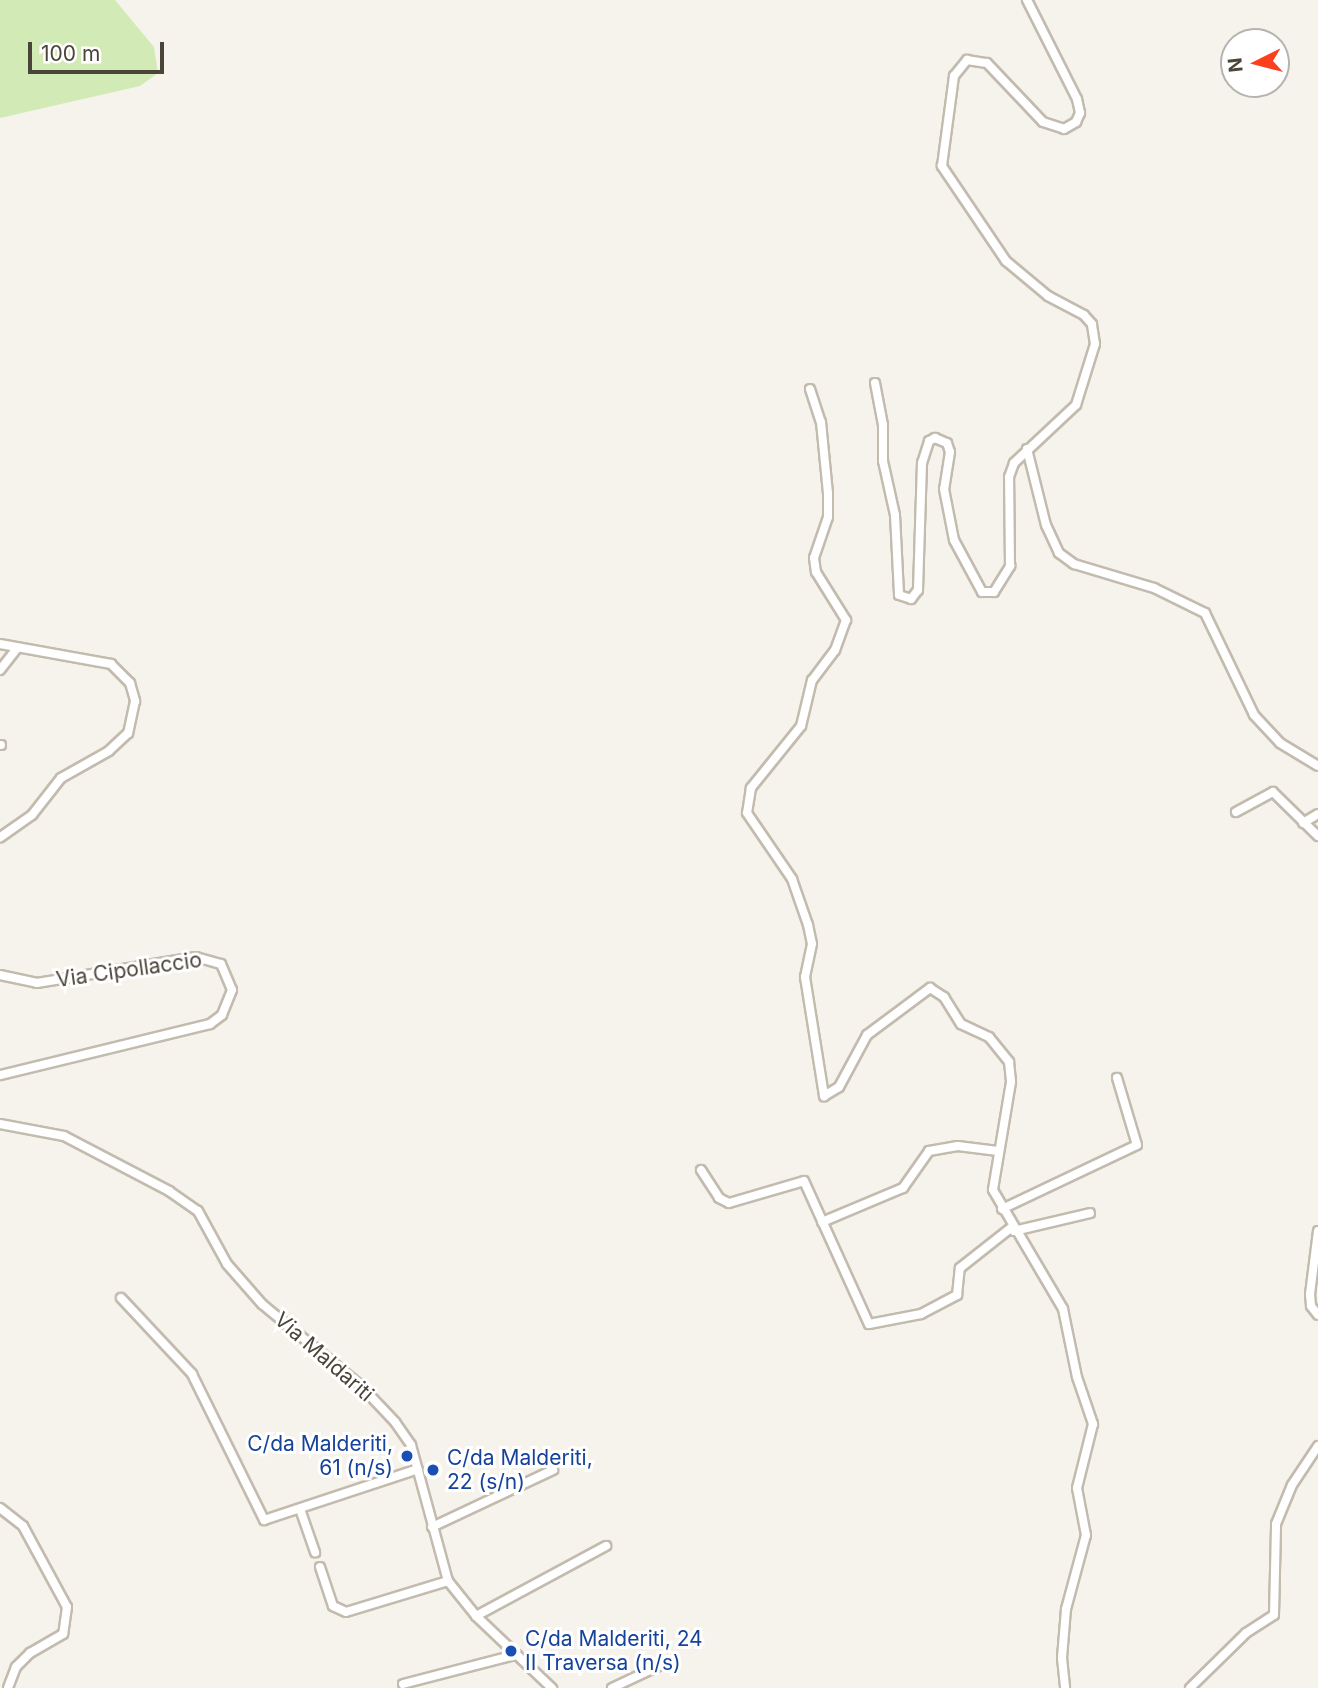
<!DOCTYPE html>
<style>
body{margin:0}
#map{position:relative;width:1318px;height:1688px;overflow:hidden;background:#f6f3ec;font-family:Inter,sans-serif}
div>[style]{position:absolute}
.green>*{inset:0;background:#d2eab5}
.roads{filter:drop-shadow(2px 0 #c2bbae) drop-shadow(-2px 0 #c2bbae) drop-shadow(0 2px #c2bbae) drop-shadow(0 -2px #c2bbae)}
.street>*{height:8px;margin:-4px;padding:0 4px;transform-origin:4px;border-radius:4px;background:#fff}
.dots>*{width:19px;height:19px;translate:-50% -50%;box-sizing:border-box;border:4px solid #fff;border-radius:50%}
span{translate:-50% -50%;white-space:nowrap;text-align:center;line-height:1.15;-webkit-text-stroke:6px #fff;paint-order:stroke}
.street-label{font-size:21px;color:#4b4439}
.transit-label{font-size:21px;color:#164399}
.right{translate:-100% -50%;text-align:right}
.left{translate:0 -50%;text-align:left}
.north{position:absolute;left:1220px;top:28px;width:70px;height:70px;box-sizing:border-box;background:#fff;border:2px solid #b7b4b0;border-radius:50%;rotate:264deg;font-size:19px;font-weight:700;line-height:28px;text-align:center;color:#4b4439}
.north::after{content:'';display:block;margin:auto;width:24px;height:32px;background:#fc3f1d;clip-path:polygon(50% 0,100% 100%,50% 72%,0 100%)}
.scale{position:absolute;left:28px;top:42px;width:136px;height:32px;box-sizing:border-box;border:4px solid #4b4439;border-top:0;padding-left:9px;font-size:21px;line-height:24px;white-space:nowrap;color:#4b4439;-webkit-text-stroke:5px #fff;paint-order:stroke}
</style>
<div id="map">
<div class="green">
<div style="clip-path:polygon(0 0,115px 0,154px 47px,158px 73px,140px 86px,0 118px)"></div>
</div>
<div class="roads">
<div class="street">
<div style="left:875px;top:383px;width:43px;rotate:79.2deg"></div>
<div style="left:883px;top:425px;width:36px;rotate:90deg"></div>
<div style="left:883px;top:461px;width:55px;rotate:77.5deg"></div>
<div style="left:895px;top:515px;width:80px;rotate:87.1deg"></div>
<div style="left:899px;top:595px;width:13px;rotate:18deg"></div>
<div style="left:911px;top:599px;width:11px;rotate:-52deg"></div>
<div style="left:918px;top:590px;width:127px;rotate:-88.2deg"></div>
<div style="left:922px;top:463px;width:23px;rotate:-72deg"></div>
<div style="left:929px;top:441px;width:7px;rotate:-27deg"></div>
<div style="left:935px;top:438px;width:13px;rotate:23deg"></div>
<div style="left:947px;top:443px;width:9px;rotate:72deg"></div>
<div style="left:950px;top:452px;width:37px;rotate:99deg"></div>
<div style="left:944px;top:489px;width:52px;rotate:78.9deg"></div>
<div style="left:954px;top:540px;width:59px;rotate:61.7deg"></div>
<div style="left:982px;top:592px;width:12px"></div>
<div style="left:994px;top:592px;width:31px;rotate:-58deg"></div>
<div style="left:1010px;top:566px;width:89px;rotate:-90.6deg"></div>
<div style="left:1009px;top:477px;width:15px;rotate:-70deg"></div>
<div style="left:1014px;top:463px;width:85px;rotate:-43.1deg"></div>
<div style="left:1076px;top:405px;width:64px;rotate:-72.7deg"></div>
<div style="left:1095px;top:344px;width:20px;rotate:-99deg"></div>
<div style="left:1092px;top:324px;width:12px;rotate:-132deg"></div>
<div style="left:1084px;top:315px;width:41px;rotate:-152.2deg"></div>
<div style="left:1048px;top:296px;width:55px;rotate:-140.2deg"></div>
<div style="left:1006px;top:261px;width:115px;rotate:-124deg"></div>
<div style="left:942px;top:166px;width:91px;rotate:-82.4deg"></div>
<div style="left:954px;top:76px;width:21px;rotate:-51deg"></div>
<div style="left:967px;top:60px;width:20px;rotate:9deg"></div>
<div style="left:987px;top:63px;width:81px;rotate:46.5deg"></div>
<div style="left:1043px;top:122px;width:22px;rotate:18deg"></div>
<div style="left:1064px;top:129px;width:14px;rotate:-30deg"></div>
<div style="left:1076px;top:122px;width:10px;rotate:-66deg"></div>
<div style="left:1080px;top:113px;width:14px;rotate:-102deg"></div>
<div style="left:1077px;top:99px;width:111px;rotate:-116.8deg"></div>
<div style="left:810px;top:389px;width:35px;rotate:72deg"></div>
<div style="left:821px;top:422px;width:72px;rotate:84.4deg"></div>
<div style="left:828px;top:494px;width:23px;rotate:90deg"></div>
<div style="left:828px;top:517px;width:43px;rotate:108.9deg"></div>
<div style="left:814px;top:558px;width:14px;rotate:82deg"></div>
<div style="left:816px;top:572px;width:57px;rotate:58deg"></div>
<div style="left:846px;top:620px;width:32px;rotate:110deg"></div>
<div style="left:835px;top:650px;width:38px;rotate:127deg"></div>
<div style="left:812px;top:680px;width:47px;rotate:103.4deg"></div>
<div style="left:801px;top:726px;width:80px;rotate:128.9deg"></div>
<div style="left:751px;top:788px;width:25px;rotate:99deg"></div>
<div style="left:747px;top:813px;width:80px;rotate:55.7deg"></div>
<div style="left:792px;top:879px;width:49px;rotate:70.8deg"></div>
<div style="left:808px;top:925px;width:19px;rotate:78deg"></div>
<div style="left:812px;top:944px;width:34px;rotate:102deg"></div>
<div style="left:805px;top:977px;width:121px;rotate:80.9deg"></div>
<div style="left:824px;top:1096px;width:17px;rotate:-31deg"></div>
<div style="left:839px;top:1087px;width:59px;rotate:-61.7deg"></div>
<div style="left:867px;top:1035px;width:79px;rotate:-36.7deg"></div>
<div style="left:930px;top:988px;width:17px;rotate:33deg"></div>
<div style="left:944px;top:997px;width:32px;rotate:58deg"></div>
<div style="left:961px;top:1024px;width:31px;rotate:25deg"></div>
<div style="left:989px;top:1037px;width:32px;rotate:51deg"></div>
<div style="left:1009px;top:1062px;width:20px;rotate:84deg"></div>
<div style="left:1011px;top:1082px;width:109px;rotate:99.5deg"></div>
<div style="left:993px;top:1190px;width:138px;rotate:59.5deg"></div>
<div style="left:1063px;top:1309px;width:69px;rotate:78.4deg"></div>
<div style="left:1077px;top:1377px;width:50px;rotate:71.2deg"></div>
<div style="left:1093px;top:1424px;width:66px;rotate:104deg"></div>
<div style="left:1077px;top:1488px;width:48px;rotate:79.2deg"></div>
<div style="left:1086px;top:1535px;width:77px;rotate:105.1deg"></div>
<div style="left:1066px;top:1609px;width:49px;rotate:94.7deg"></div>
<div style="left:1062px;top:1658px;width:30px;rotate:84deg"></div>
<div style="left:1027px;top:449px;width:78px;rotate:76deg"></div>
<div style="left:1046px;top:525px;width:31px;rotate:65deg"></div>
<div style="left:1059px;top:553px;width:19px;rotate:36deg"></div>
<div style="left:1074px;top:564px;width:84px;rotate:16.7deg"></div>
<div style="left:1154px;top:588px;width:57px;rotate:26.1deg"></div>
<div style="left:1205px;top:613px;width:113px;rotate:64.3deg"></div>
<div style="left:1254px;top:715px;width:38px;rotate:47deg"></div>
<div style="left:1280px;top:743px;width:44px;rotate:31.2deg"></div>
<div style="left:0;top:644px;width:113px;rotate:10.2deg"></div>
<div style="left:111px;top:664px;width:27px;rotate:45deg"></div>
<div style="left:130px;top:683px;width:19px;rotate:74deg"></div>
<div style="left:135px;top:701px;width:33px;rotate:102deg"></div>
<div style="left:128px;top:733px;width:26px;rotate:137deg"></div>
<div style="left:109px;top:751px;width:55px;rotate:150.6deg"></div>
<div style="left:61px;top:778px;width:47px;rotate:128.1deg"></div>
<div style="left:32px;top:815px;width:39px;rotate:145deg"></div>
<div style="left:0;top:670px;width:28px;rotate:-52deg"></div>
<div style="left:0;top:745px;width:1px"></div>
<div style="left:1236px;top:812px;width:42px;rotate:-28.4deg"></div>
<div style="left:1273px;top:792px;width:63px;rotate:44.4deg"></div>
<div style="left:1303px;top:823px;width:17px;rotate:-31deg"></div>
<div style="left:0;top:975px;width:38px;rotate:12deg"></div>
<div style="left:37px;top:983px;width:161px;rotate:-9.3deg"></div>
<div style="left:196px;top:957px;width:26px;rotate:16deg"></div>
<div style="left:221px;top:964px;width:28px;rotate:67deg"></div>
<div style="left:232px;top:990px;width:27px;rotate:112deg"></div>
<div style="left:222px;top:1015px;width:15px;rotate:143deg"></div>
<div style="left:210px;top:1024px;width:216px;rotate:166.3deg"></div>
<div style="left:0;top:1124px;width:65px;rotate:10.6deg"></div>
<div style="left:64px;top:1136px;width:119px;rotate:27.6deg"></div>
<div style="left:169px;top:1191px;width:35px;rotate:35deg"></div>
<div style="left:198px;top:1211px;width:60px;rotate:61.3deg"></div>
<div style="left:227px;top:1264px;width:53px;rotate:48.8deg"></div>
<div style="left:262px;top:1304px;width:129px;rotate:39.6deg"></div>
<div style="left:361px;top:1386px;width:50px;rotate:46.6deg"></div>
<div style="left:395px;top:1422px;width:28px;rotate:55deg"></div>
<div style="left:411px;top:1445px;width:141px;rotate:74.8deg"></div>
<div style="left:448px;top:1581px;width:45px;rotate:51.3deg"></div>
<div style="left:476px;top:1616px;width:105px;rotate:43.5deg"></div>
<div style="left:701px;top:1170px;width:33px;rotate:57deg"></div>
<div style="left:719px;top:1198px;width:11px;rotate:27deg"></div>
<div style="left:729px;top:1203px;width:78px;rotate:-16.3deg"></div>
<div style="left:804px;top:1181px;width:157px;rotate:65.6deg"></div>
<div style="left:869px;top:1324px;width:53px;rotate:-10.9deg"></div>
<div style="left:921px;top:1314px;width:41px;rotate:-27.8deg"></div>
<div style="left:957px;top:1295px;width:27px;rotate:-84deg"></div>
<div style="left:960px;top:1268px;width:66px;rotate:-38.3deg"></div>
<div style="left:1002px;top:1209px;width:149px;rotate:-25.4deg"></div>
<div style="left:1137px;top:1145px;width:70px;rotate:-106.6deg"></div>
<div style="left:822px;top:1222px;width:88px;rotate:-22.8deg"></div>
<div style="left:903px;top:1188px;width:45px;rotate:-54.9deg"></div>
<div style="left:929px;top:1151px;width:29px;rotate:-10deg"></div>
<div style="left:958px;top:1146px;width:40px;rotate:7.1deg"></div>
<div style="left:1014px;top:1231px;width:78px;rotate:-13.3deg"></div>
<div style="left:1318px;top:1231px;width:64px;rotate:97.2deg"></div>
<div style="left:1310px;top:1294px;width:12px;rotate:85deg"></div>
<div style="left:1311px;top:1306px;width:11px;rotate:52deg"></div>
<div style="left:121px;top:1298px;width:104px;rotate:46.9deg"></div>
<div style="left:192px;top:1374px;width:163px;rotate:63.7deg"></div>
<div style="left:264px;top:1520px;width:162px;rotate:-18.3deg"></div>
<div style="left:0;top:1508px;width:29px;rotate:38deg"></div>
<div style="left:23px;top:1526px;width:92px;rotate:61.5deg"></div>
<div style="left:67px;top:1607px;width:27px;rotate:98deg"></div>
<div style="left:63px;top:1634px;width:38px;rotate:150deg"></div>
<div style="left:30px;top:1653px;width:20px;rotate:135deg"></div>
<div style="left:16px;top:1667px;width:22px;rotate:111deg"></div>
<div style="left:300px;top:1509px;width:46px;rotate:70.8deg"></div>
<div style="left:432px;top:1527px;width:134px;rotate:-25.2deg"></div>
<div style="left:320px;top:1567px;width:41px;rotate:71.6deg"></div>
<div style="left:333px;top:1606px;width:14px;rotate:25deg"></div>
<div style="left:346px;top:1612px;width:107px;rotate:-16.9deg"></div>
<div style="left:476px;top:1616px;width:148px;rotate:-28.3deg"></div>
<div style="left:403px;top:1684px;width:116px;rotate:-14.5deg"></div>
<div style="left:612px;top:1688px;width:56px;rotate:-25.2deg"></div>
<div style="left:1190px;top:1688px;width:78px;rotate:-44.5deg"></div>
<div style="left:1246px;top:1633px;width:33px;rotate:-33deg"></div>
<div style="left:1274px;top:1615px;width:91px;rotate:-88.7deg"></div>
<div style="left:1276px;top:1524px;width:42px;rotate:-67.7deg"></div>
<div style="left:1292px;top:1485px;width:47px;rotate:-56.3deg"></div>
</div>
</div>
<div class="dots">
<div style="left:407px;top:1456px;background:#1a4fb4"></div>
<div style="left:433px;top:1470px;background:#1a4fb4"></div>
<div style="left:511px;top:1651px;background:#1a4fb4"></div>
</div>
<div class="street-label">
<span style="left:129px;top:970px;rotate:-8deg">Via Cipollaccio</span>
<span style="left:324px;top:1357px;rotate:41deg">Via Maldariti</span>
</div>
<div class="transit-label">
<span class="right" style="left:393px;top:1456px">C/da Malderiti,<br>61 (n/s)</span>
<span class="left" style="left:447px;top:1470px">C/da Malderiti,<br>22 (s/n)</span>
<span class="left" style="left:525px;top:1651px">C/da Malderiti, 24<br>II Traversa (n/s)</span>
</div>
<div class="north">N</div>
<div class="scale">100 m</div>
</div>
